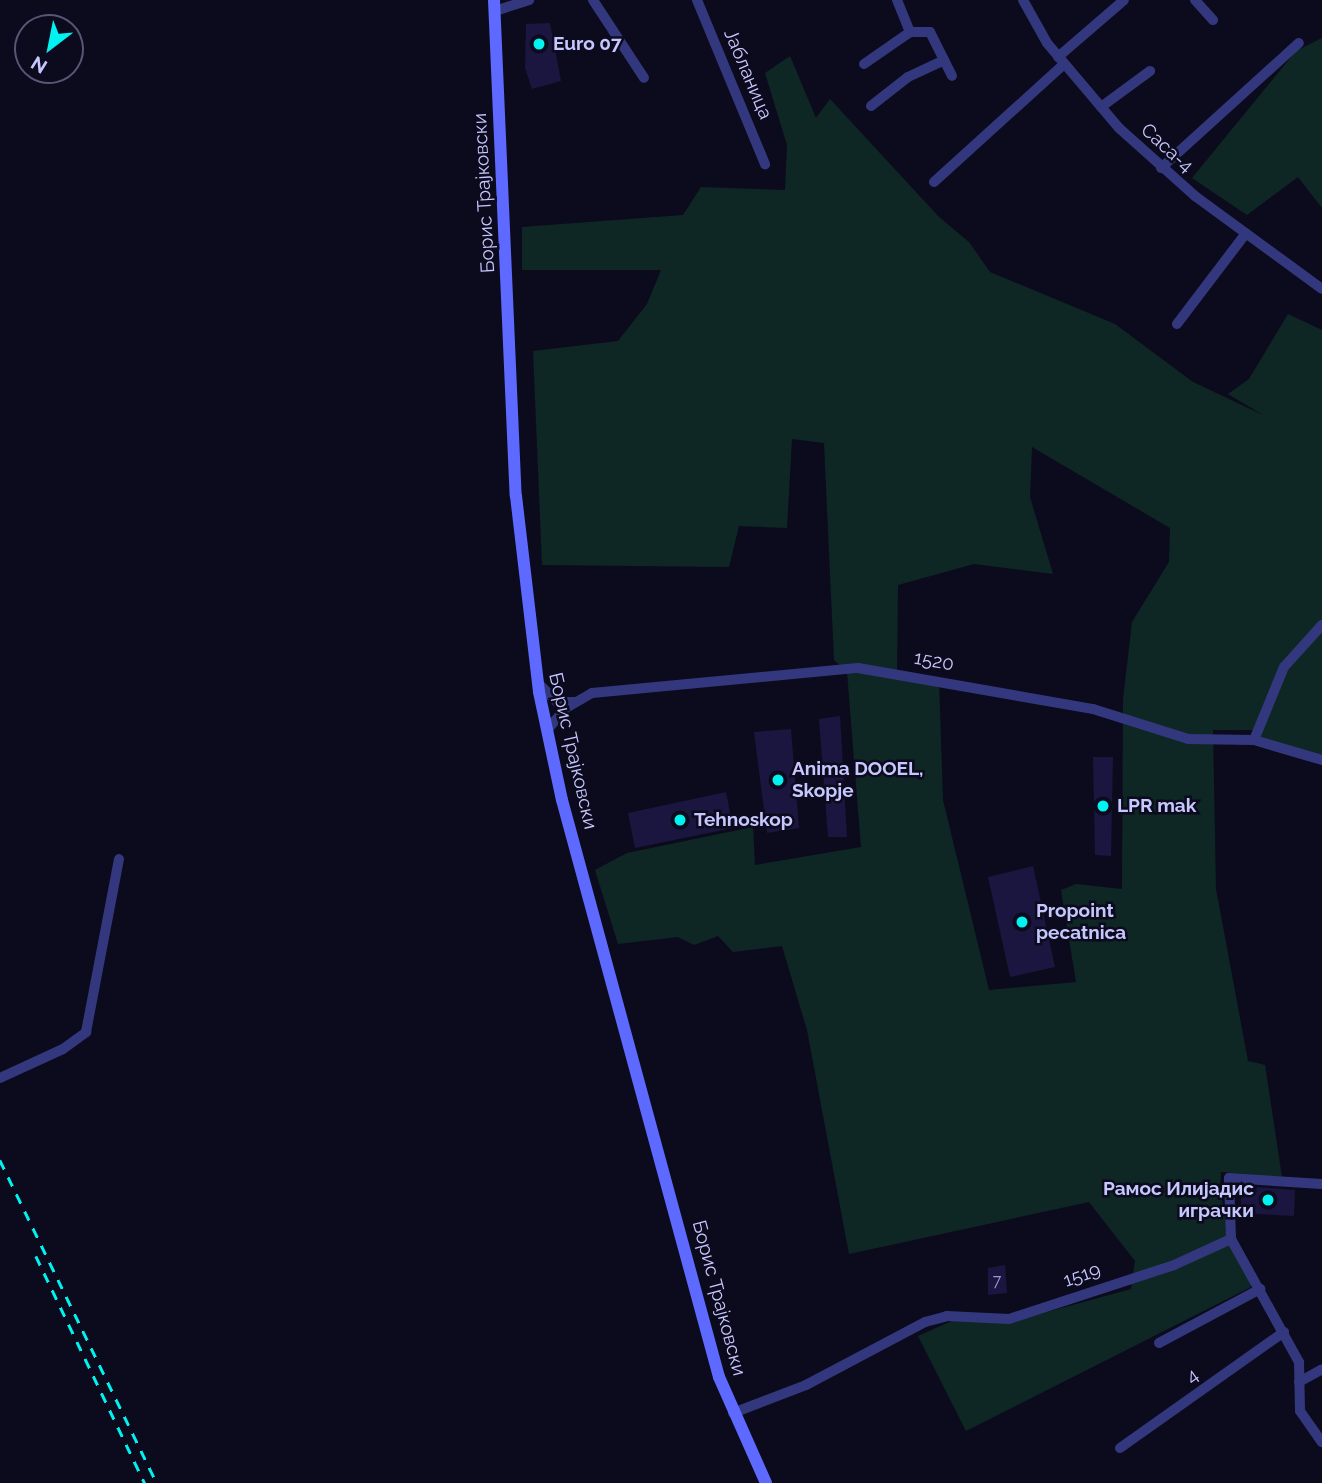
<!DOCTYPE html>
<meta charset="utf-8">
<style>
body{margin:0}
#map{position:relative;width:1322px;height:1483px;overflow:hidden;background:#0c0b1d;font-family:Raleway,sans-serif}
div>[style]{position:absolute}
.green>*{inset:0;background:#0e2724}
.building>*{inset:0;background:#1a163f}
.street>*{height:10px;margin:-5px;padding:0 5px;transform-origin:5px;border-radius:5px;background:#33387e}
.secondary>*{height:12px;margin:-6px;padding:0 6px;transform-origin:6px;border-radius:6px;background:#5e6aff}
.rail>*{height:2.5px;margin-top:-1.25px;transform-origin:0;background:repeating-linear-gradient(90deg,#00f2f1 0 10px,transparent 0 19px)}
.dots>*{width:19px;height:19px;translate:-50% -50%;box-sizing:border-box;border:4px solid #0c0b1d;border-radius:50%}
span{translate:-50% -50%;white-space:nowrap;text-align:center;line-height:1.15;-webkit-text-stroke:5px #0c0b1d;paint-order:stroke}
.number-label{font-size:16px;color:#9c9bcf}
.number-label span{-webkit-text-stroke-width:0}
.poi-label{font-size:19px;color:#c7c7ff;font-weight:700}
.left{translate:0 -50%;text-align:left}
.right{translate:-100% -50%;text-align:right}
.street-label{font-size:19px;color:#c7c7ff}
.north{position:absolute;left:14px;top:14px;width:70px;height:70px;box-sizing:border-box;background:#0c0b1d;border:2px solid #575677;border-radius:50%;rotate:212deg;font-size:19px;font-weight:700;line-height:28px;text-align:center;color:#c7c7ff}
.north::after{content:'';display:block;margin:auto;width:24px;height:32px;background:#00f2f1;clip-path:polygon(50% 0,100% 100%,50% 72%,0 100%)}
</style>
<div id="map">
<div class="green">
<div style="clip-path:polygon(1322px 38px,1322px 208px,1298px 177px,1247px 215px,1192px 178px,1296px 51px)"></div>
<div style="clip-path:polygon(evenodd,790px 56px,816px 118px,830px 99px,939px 217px,969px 242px,990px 272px,1115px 324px,1193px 382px,1263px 415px,1228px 394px,1249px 379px,1288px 314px,1322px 330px,1322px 764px,1262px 744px,1253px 730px,1213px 730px,1216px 889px,1248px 1061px,1265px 1065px,1282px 1177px,1221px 1172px,1220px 1195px,1251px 1287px,966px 1431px,918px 1336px,952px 1321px,1025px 1318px,1131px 1289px,1135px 1261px,1089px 1202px,849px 1254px,807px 1030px,782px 946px,733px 952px,718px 936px,694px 945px,678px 937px,618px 944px,595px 870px,627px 853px,753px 827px,755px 865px,861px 847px,847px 672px,834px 660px,824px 443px,792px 439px,787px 528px,739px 526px,729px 567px,542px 565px,533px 351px,618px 341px,647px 304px,661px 270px,522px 270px,522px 227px,683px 215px,701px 187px,785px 190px,787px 145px,765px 73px,790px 56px,1032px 447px,1170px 528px,1169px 562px,1132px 622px,1123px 699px,1122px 889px,1076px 884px,1061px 890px,1076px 982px,989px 990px,943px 800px,939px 680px,897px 676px,898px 585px,974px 564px,1053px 574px,1030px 497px,1032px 447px)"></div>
</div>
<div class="building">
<div style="clip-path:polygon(550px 23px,561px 81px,532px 89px,525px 68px,526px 24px)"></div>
<div style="clip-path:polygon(840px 716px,847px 837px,828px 837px,819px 719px)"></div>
<div style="clip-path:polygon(791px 729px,799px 828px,767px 833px,754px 732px)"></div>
<div style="clip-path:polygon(1093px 757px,1113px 757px,1111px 856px,1095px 855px)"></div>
<div style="clip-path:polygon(726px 792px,733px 828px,635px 848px,628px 813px)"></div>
<div style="clip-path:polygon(1033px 866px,1055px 967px,1010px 977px,988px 877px)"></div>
<div style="clip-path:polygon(1242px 1186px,1295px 1190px,1294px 1216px,1240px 1213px)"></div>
<div style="clip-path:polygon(1005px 1265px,1007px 1293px,988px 1295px,988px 1268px)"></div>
</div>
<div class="street">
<div style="left:593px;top:0;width:93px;rotate:56.8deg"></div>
<div style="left:697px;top:0;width:178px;rotate:67.5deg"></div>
<div style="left:897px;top:0;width:35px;rotate:68deg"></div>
<div style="left:910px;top:32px;width:20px"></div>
<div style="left:930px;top:32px;width:49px;rotate:63.4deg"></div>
<div style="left:1023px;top:0;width:49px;rotate:60.8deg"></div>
<div style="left:1047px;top:43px;width:111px;rotate:49.7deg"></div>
<div style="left:1119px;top:128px;width:102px;rotate:41.8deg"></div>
<div style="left:1195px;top:196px;width:157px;rotate:36.2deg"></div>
<div style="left:1195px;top:0;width:27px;rotate:48deg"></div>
<div style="left:495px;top:11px;width:36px;rotate:-18deg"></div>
<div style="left:1058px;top:57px;width:87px;rotate:-40.8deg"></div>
<div style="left:864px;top:64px;width:56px;rotate:-34.8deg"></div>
<div style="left:871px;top:106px;width:47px;rotate:-38.1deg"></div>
<div style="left:908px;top:77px;width:40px;rotate:-25deg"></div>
<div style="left:1101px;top:107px;width:61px;rotate:-36.3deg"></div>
<div style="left:1161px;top:168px;width:186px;rotate:-42.2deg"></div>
<div style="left:934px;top:182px;width:176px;rotate:-42.2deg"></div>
<div style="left:1177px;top:324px;width:114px;rotate:-52.8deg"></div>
<div style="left:538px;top:683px;width:27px;rotate:45deg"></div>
<div style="left:557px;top:702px;width:17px"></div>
<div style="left:547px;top:730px;width:29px;rotate:-49deg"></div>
<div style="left:566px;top:708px;width:30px;rotate:-30deg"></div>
<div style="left:592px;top:693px;width:267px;rotate:-5.4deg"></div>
<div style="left:858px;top:668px;width:239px;rotate:9.9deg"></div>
<div style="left:1093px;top:709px;width:100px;rotate:17.5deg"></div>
<div style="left:1188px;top:739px;width:66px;rotate:0.9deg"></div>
<div style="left:1254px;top:740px;width:71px;rotate:16.4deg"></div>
<div style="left:1254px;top:740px;width:79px;rotate:-67.7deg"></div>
<div style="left:1284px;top:667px;width:57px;rotate:-47.9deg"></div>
<div style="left:0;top:1078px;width:69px;rotate:-24.7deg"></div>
<div style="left:63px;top:1049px;width:29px;rotate:-36deg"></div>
<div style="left:86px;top:1032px;width:176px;rotate:-79.2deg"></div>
<div style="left:1231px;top:1239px;width:61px;rotate:-91.9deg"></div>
<div style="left:1229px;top:1178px;width:93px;rotate:3.7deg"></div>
<div style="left:1159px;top:1343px;width:115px;rotate:-28.1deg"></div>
<div style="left:1299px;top:1382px;width:26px;rotate:-29deg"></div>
<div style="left:733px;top:1413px;width:78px;rotate:-21deg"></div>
<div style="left:806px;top:1385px;width:135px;rotate:-27.9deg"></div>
<div style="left:925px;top:1322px;width:23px;rotate:-15deg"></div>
<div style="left:947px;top:1316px;width:62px;rotate:2.8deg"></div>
<div style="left:1009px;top:1319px;width:174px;rotate:-18.1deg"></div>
<div style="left:1174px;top:1265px;width:63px;rotate:-24.5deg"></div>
<div style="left:1231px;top:1239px;width:141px;rotate:61.1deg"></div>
<div style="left:1299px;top:1362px;width:49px;rotate:88.8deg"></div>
<div style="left:1300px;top:1411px;width:38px;rotate:55deg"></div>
<div style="left:1120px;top:1448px;width:201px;rotate:-35.3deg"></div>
</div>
<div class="secondary">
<div style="left:494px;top:0;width:496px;rotate:87.5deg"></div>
<div style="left:516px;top:496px;width:197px;rotate:83.3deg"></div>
<div style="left:539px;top:692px;width:110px;rotate:78deg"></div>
<div style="left:562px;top:800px;width:598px;rotate:74.78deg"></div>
<div style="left:719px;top:1377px;width:116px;rotate:66.1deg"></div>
</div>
<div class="rail">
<div style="left:0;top:1160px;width:359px;rotate:64.1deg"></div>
<div style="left:36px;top:1256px;width:252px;rotate:64.4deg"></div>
</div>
<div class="dots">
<div style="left:539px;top:44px;background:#00f2f1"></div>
<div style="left:778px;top:780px;background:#00f2f1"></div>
<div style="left:1103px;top:806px;background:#00f2f1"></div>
<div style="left:680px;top:820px;background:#00f2f1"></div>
<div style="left:1022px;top:922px;background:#00f2f1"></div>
<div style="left:1268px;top:1200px;background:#00f2f1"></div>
</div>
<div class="number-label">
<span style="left:997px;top:1281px">7</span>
</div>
<div class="poi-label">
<span class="left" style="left:553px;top:44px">Euro 07</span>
<span class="left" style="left:792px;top:780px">Anima DOOEL,<br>Skopje</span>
<span class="left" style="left:1117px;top:806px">LPR mak</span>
<span class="left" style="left:694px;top:820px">Tehnoskop</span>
<span class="left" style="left:1036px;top:922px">Propoint<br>pecatnica</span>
<span class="right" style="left:1254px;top:1200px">Рамос Илијадис<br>играчки</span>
</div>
<div class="street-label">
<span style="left:748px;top:74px;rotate:67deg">Јабланица</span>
<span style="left:1167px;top:148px;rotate:42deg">Саса-4</span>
<span style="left:484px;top:193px;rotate:-93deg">Борис Трајковски</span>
<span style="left:934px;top:661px;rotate:10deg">1520</span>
<span style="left:573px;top:751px;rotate:77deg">Борис Трајковски</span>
<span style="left:1082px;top:1275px;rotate:-19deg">1519</span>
<span style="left:719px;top:1298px;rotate:75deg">Борис Трајковски</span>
<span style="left:1192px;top:1376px;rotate:-35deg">4</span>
</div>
<div class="north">N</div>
</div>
